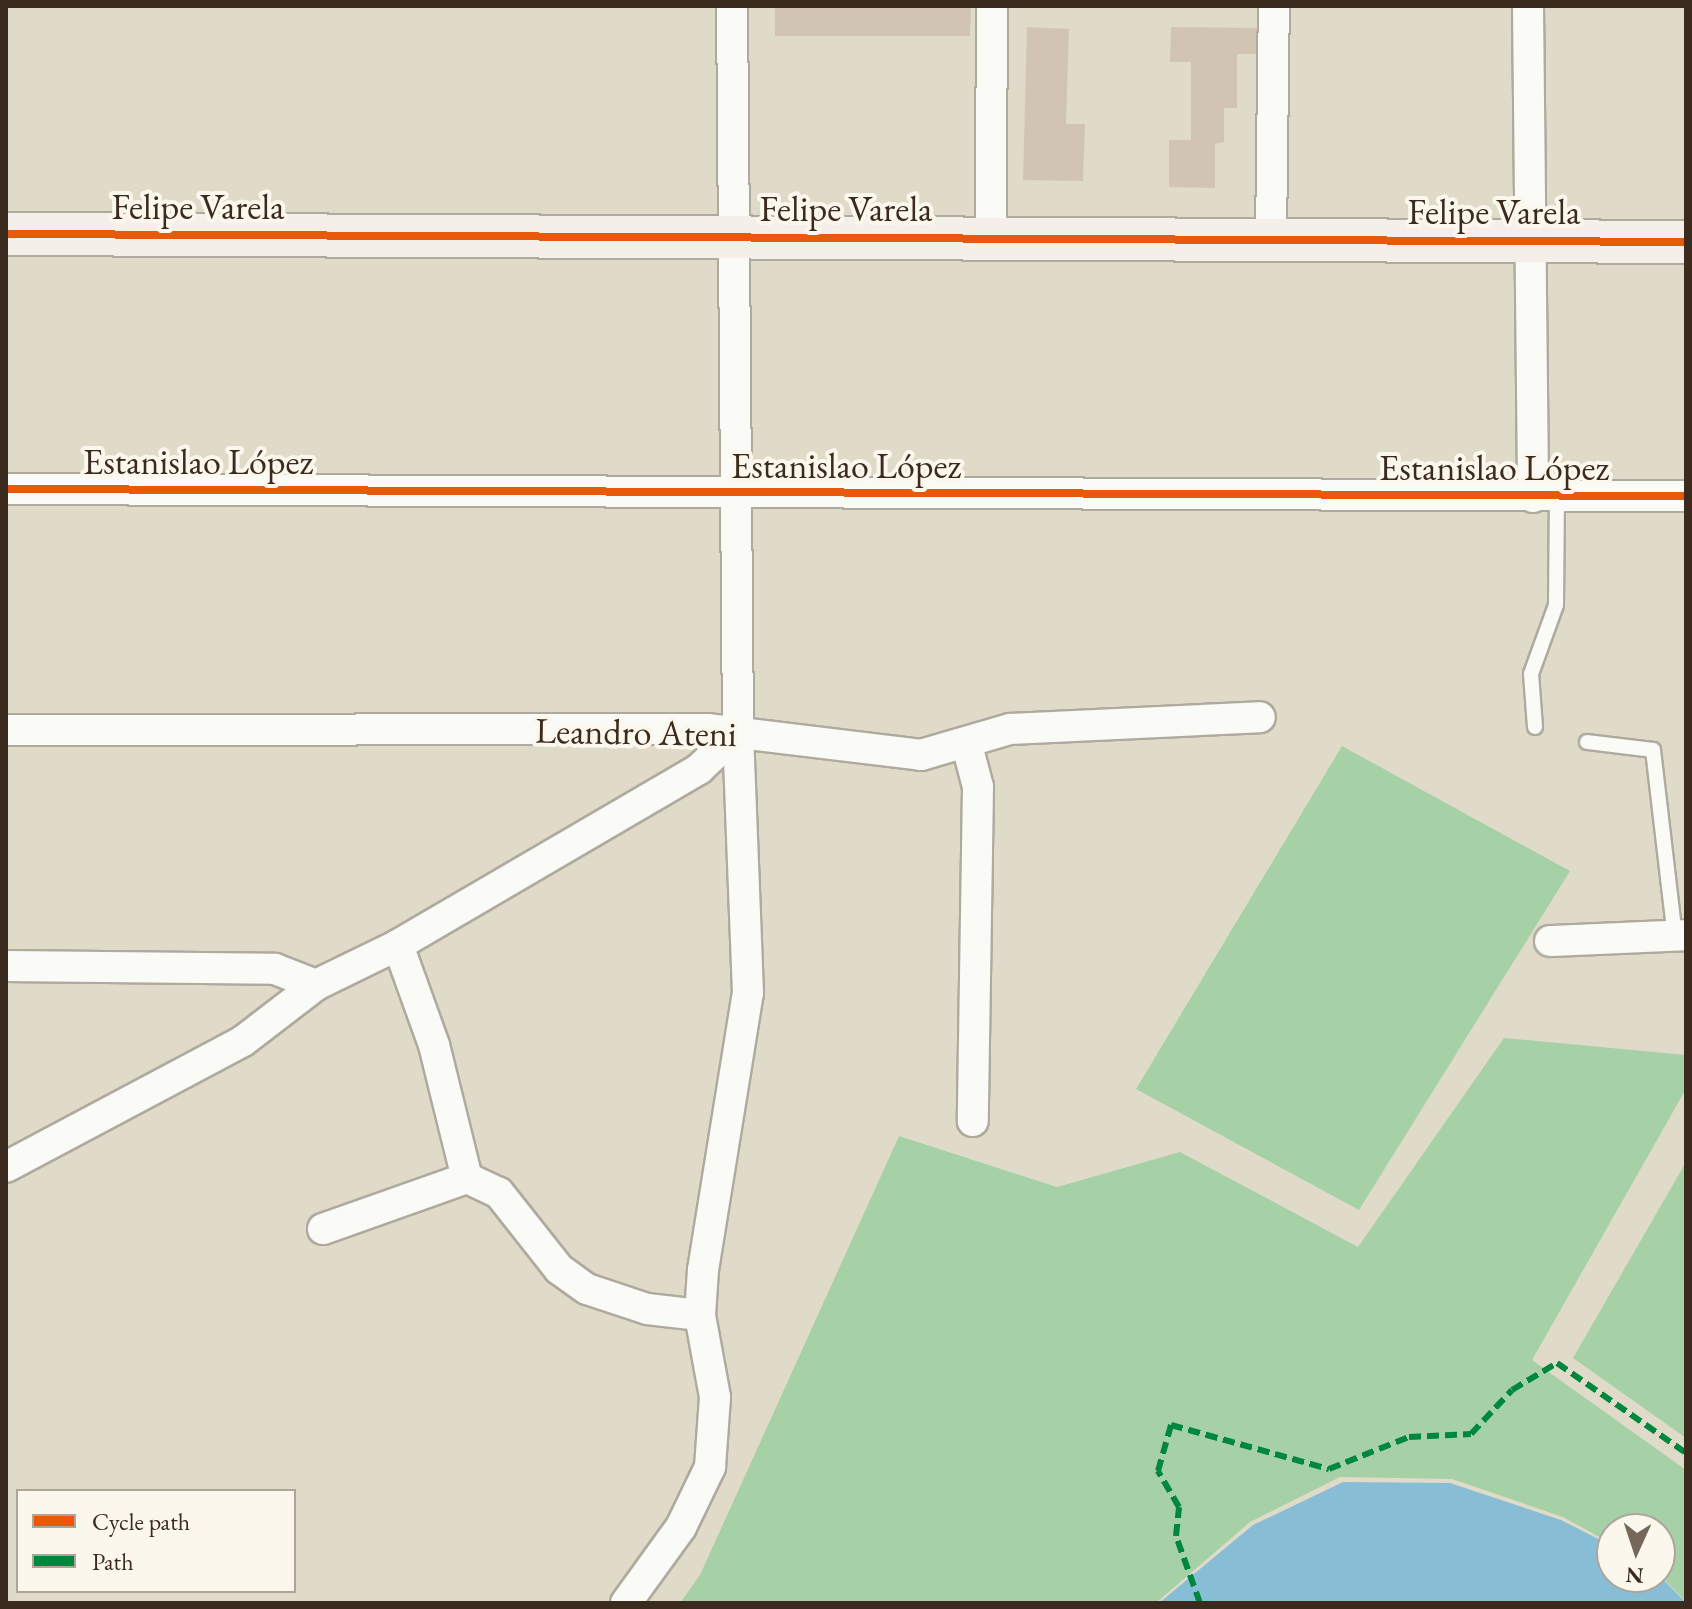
<!DOCTYPE html>
<meta charset="utf-8">
<style>
body{margin:0}
#map{position:relative;width:1692px;height:1609px;overflow:hidden;background:#e0dbc9;font-family:"EB Garamond",serif}
div>[style]{position:absolute}
.green>*{inset:0;background:#a6d1a6}
.water>*{inset:0;background:#88bdd6}
.building>*{inset:0;background:#d2c4b3}
.roads{filter:drop-shadow(2px 0 #aeaa9e) drop-shadow(-2px 0 #aeaa9e) drop-shadow(0 2px #aeaa9e) drop-shadow(0 -2px #aeaa9e)}
.lane>*{height:14px;margin:-7px;padding:0 7px;transform-origin:7px;border-radius:7px;background:#fafaf7}
.street>*{height:30px;margin:-15px;padding:0 15px;transform-origin:15px;border-radius:15px;background:#fafaf7}
.secondary>*{height:42px;margin:-21px;padding:0 21px;transform-origin:21px;border-radius:21px;background:#f4efe8}
.quiet>*{height:6px;margin-top:-3px;transform-origin:0;background:repeating-linear-gradient(90deg,#00873e 0 12px,transparent 0 18px)}
.cycleway>*{height:8px;margin:-4px;padding:0 4px;transform-origin:4px;border-radius:4px;background:#e8590c}
span{translate:-50% -50%;white-space:nowrap;text-align:center;line-height:1.15;-webkit-text-stroke:8px #fbf7ec;paint-order:stroke}
.street-label{font-size:36px;color:#3b2a1e}
.frame{position:absolute;inset:0;border:8px solid #3b2a1e;pointer-events:none}
.legend{position:absolute;left:16px;top:1489px;width:280px;height:104px;box-sizing:border-box;background:#fbf7ec;border:2px solid #aea59a;margin:0;padding:10px 14px;list-style:none;font-size:24px;color:#3b2a1e}
.legend li{display:flex;align-items:center;gap:16px;height:40px}
.legend b{width:40px;border:2px solid #aea59a}
.north{position:absolute;left:1596px;top:1513px;width:80px;height:80px;box-sizing:border-box;background:#fbf7ec;border:2px solid #aea59a;border-radius:50%;rotate:183deg;font-size:22px;font-weight:700;line-height:32px;text-align:center;color:#3b2a1e}
.north::after{content:'';display:block;margin:auto;width:28px;height:36px;background:#75685a;clip-path:polygon(50% 0,100% 100%,50% 72%,0 100%)}
</style>
<div id="map">
<div class="green">
<div style="clip-path:polygon(1342px 746px,1570px 871px,1359px 1210px,1136px 1089px)"></div>
<div style="clip-path:polygon(1504px 1038px,1686px 1055px,1686px 1089px,1532px 1360px,1686px 1470px,1686px 1602px,1660px 1575px,1660px 1529px,1612px 1529px,1612px 1544px,1563px 1517px,1452px 1479px,1340px 1477px,1250px 1522px,1156px 1603px,680px 1603px,700px 1575px,899px 1136px,1057px 1187px,1180px 1152px,1358px 1247px)"></div>
<div style="clip-path:polygon(1686px 1162px,1686px 1438px,1573px 1358px)"></div>
</div>
<div class="water">
<div style="clip-path:polygon(1343px 1482px,1450px 1483px,1561px 1520px,1612px 1546px,1612px 1577px,1660px 1576px,1686px 1603px,1159px 1603px,1253px 1525px)"></div>
</div>
<div class="building">
<div style="clip-path:polygon(775px 6px,971px 6px,970px 36px,775px 36px)"></div>
<div style="clip-path:polygon(1027px 27px,1069px 29px,1066px 124px,1085px 124px,1083px 181px,1023px 180px)"></div>
<div style="clip-path:polygon(1171px 27px,1258px 28px,1258px 54px,1237px 54px,1237px 108px,1224px 108px,1224px 142px,1215px 144px,1215px 188px,1169px 187px,1169px 140px,1191px 140px,1191px 62px,1170px 62px)"></div>
</div>
<div class="roads">
<div class="lane">
<div style="left:1535px;top:727px;width:53px;rotate:-94.3deg"></div>
<div style="left:1531px;top:674px;width:73px;rotate:-70.1deg"></div>
<div style="left:1556px;top:605px;width:109px;rotate:-89.5deg"></div>
<div style="left:1587px;top:742px;width:66px;rotate:6.9deg"></div>
<div style="left:1653px;top:750px;width:187px;rotate:83.3deg"></div>
</div>
<div class="street">
<div style="left:1528px;top:6px;width:491px;rotate:89.4deg"></div>
<div style="left:991px;top:238px;width:232px;rotate:-89.8deg"></div>
<div style="left:1271px;top:239px;width:233px;rotate:-89.3deg"></div>
<div style="left:6px;top:489px;width:1680px;rotate:0.24deg"></div>
<div style="left:6px;top:730px;width:701px;rotate:-0.08deg"></div>
<div style="left:707px;top:729px;width:216px;rotate:6.9deg"></div>
<div style="left:921px;top:755px;width:93px;rotate:-16.3deg"></div>
<div style="left:1010px;top:729px;width:250px;rotate:-2.7deg"></div>
<div style="left:967px;top:745px;width:43px;rotate:75.3deg"></div>
<div style="left:978px;top:787px;width:334px;rotate:90.9deg"></div>
<div style="left:1550px;top:941px;width:136px;rotate:-2.5deg"></div>
<div style="left:398px;top:945px;width:106px;rotate:70.2deg"></div>
<div style="left:434px;top:1045px;width:137px;rotate:76.1deg"></div>
<div style="left:6px;top:966px;width:269px;rotate:0.6deg"></div>
<div style="left:275px;top:969px;width:44px;rotate:21.3deg"></div>
<div style="left:6px;top:1167px;width:268px;rotate:-28deg"></div>
<div style="left:243px;top:1041px;width:92px;rotate:-37.5deg"></div>
<div style="left:316px;top:985px;width:91px;rotate:-26deg"></div>
<div style="left:398px;top:945px;width:349px;rotate:-30.3deg"></div>
<div style="left:699px;top:769px;width:54px;rotate:-43.5deg"></div>
<div style="left:323px;top:1229px;width:153px;rotate:-19.5deg"></div>
<div style="left:467px;top:1178px;width:35px;rotate:25deg"></div>
<div style="left:499px;top:1193px;width:97px;rotate:51.7deg"></div>
<div style="left:559px;top:1269px;width:34px;rotate:36deg"></div>
<div style="left:587px;top:1289px;width:63px;rotate:18.4deg"></div>
<div style="left:647px;top:1309px;width:53px;rotate:6.5deg"></div>
<div style="left:626px;top:1603px;width:94px;rotate:-54.1deg"></div>
<div style="left:681px;top:1527px;width:67px;rotate:-64.2deg"></div>
<div style="left:710px;top:1467px;width:70px;rotate:-85.9deg"></div>
<div style="left:715px;top:1397px;width:83px;rotate:-100.4deg"></div>
<div style="left:700px;top:1315px;width:45px;rotate:-86.2deg"></div>
<div style="left:703px;top:1270px;width:281px;rotate:-80.8deg"></div>
<div style="left:748px;top:993px;width:261px;rotate:-92.2deg"></div>
<div style="left:738px;top:732px;width:726px;rotate:-90.47deg"></div>
</div>
<div class="secondary">
<div style="left:6px;top:234px;width:1680px;rotate:0.27deg"></div>
</div>
</div>
<div class="quiet">
<div style="left:1200px;top:1603px;width:71px;rotate:-109.7deg"></div>
<div style="left:1176px;top:1536px;width:29px;rotate:-84deg"></div>
<div style="left:1179px;top:1507px;width:42px;rotate:-120.3deg"></div>
<div style="left:1158px;top:1471px;width:48px;rotate:-74.2deg"></div>
<div style="left:1171px;top:1425px;width:164px;rotate:15.6deg"></div>
<div style="left:1329px;top:1469px;width:86px;rotate:-21.8deg"></div>
<div style="left:1409px;top:1437px;width:62px;rotate:-2.8deg"></div>
<div style="left:1471px;top:1434px;width:60px;rotate:-47deg"></div>
<div style="left:1512px;top:1390px;width:52px;rotate:-31deg"></div>
<div style="left:1557px;top:1363px;width:157px;rotate:34.9deg"></div>
</div>
<div class="cycleway">
<div style="left:6px;top:234px;width:1680px;rotate:0.27deg"></div>
<div style="left:6px;top:489px;width:1680px;rotate:0.24deg"></div>
</div>
<div class="street-label">
<span style="left:198px;top:207px">Felipe Varela</span>
<span style="left:846px;top:209px">Felipe Varela</span>
<span style="left:1494px;top:212px">Felipe Varela</span>
<span style="left:198px;top:462px">Estanislao López</span>
<span style="left:846px;top:466px">Estanislao López</span>
<span style="left:1494px;top:468px">Estanislao López</span>
<span style="left:636px;top:732px;rotate:1deg">Leandro Ateni</span>
</div>
<div class="frame"></div>
<ul class="legend">
<li><b style="height:10px;background:#e8590c"></b>Cycle path</li>
<li><b style="height:10px;background:#00873e"></b>Path</li>
</ul>
<div class="north">N</div>
</div>
